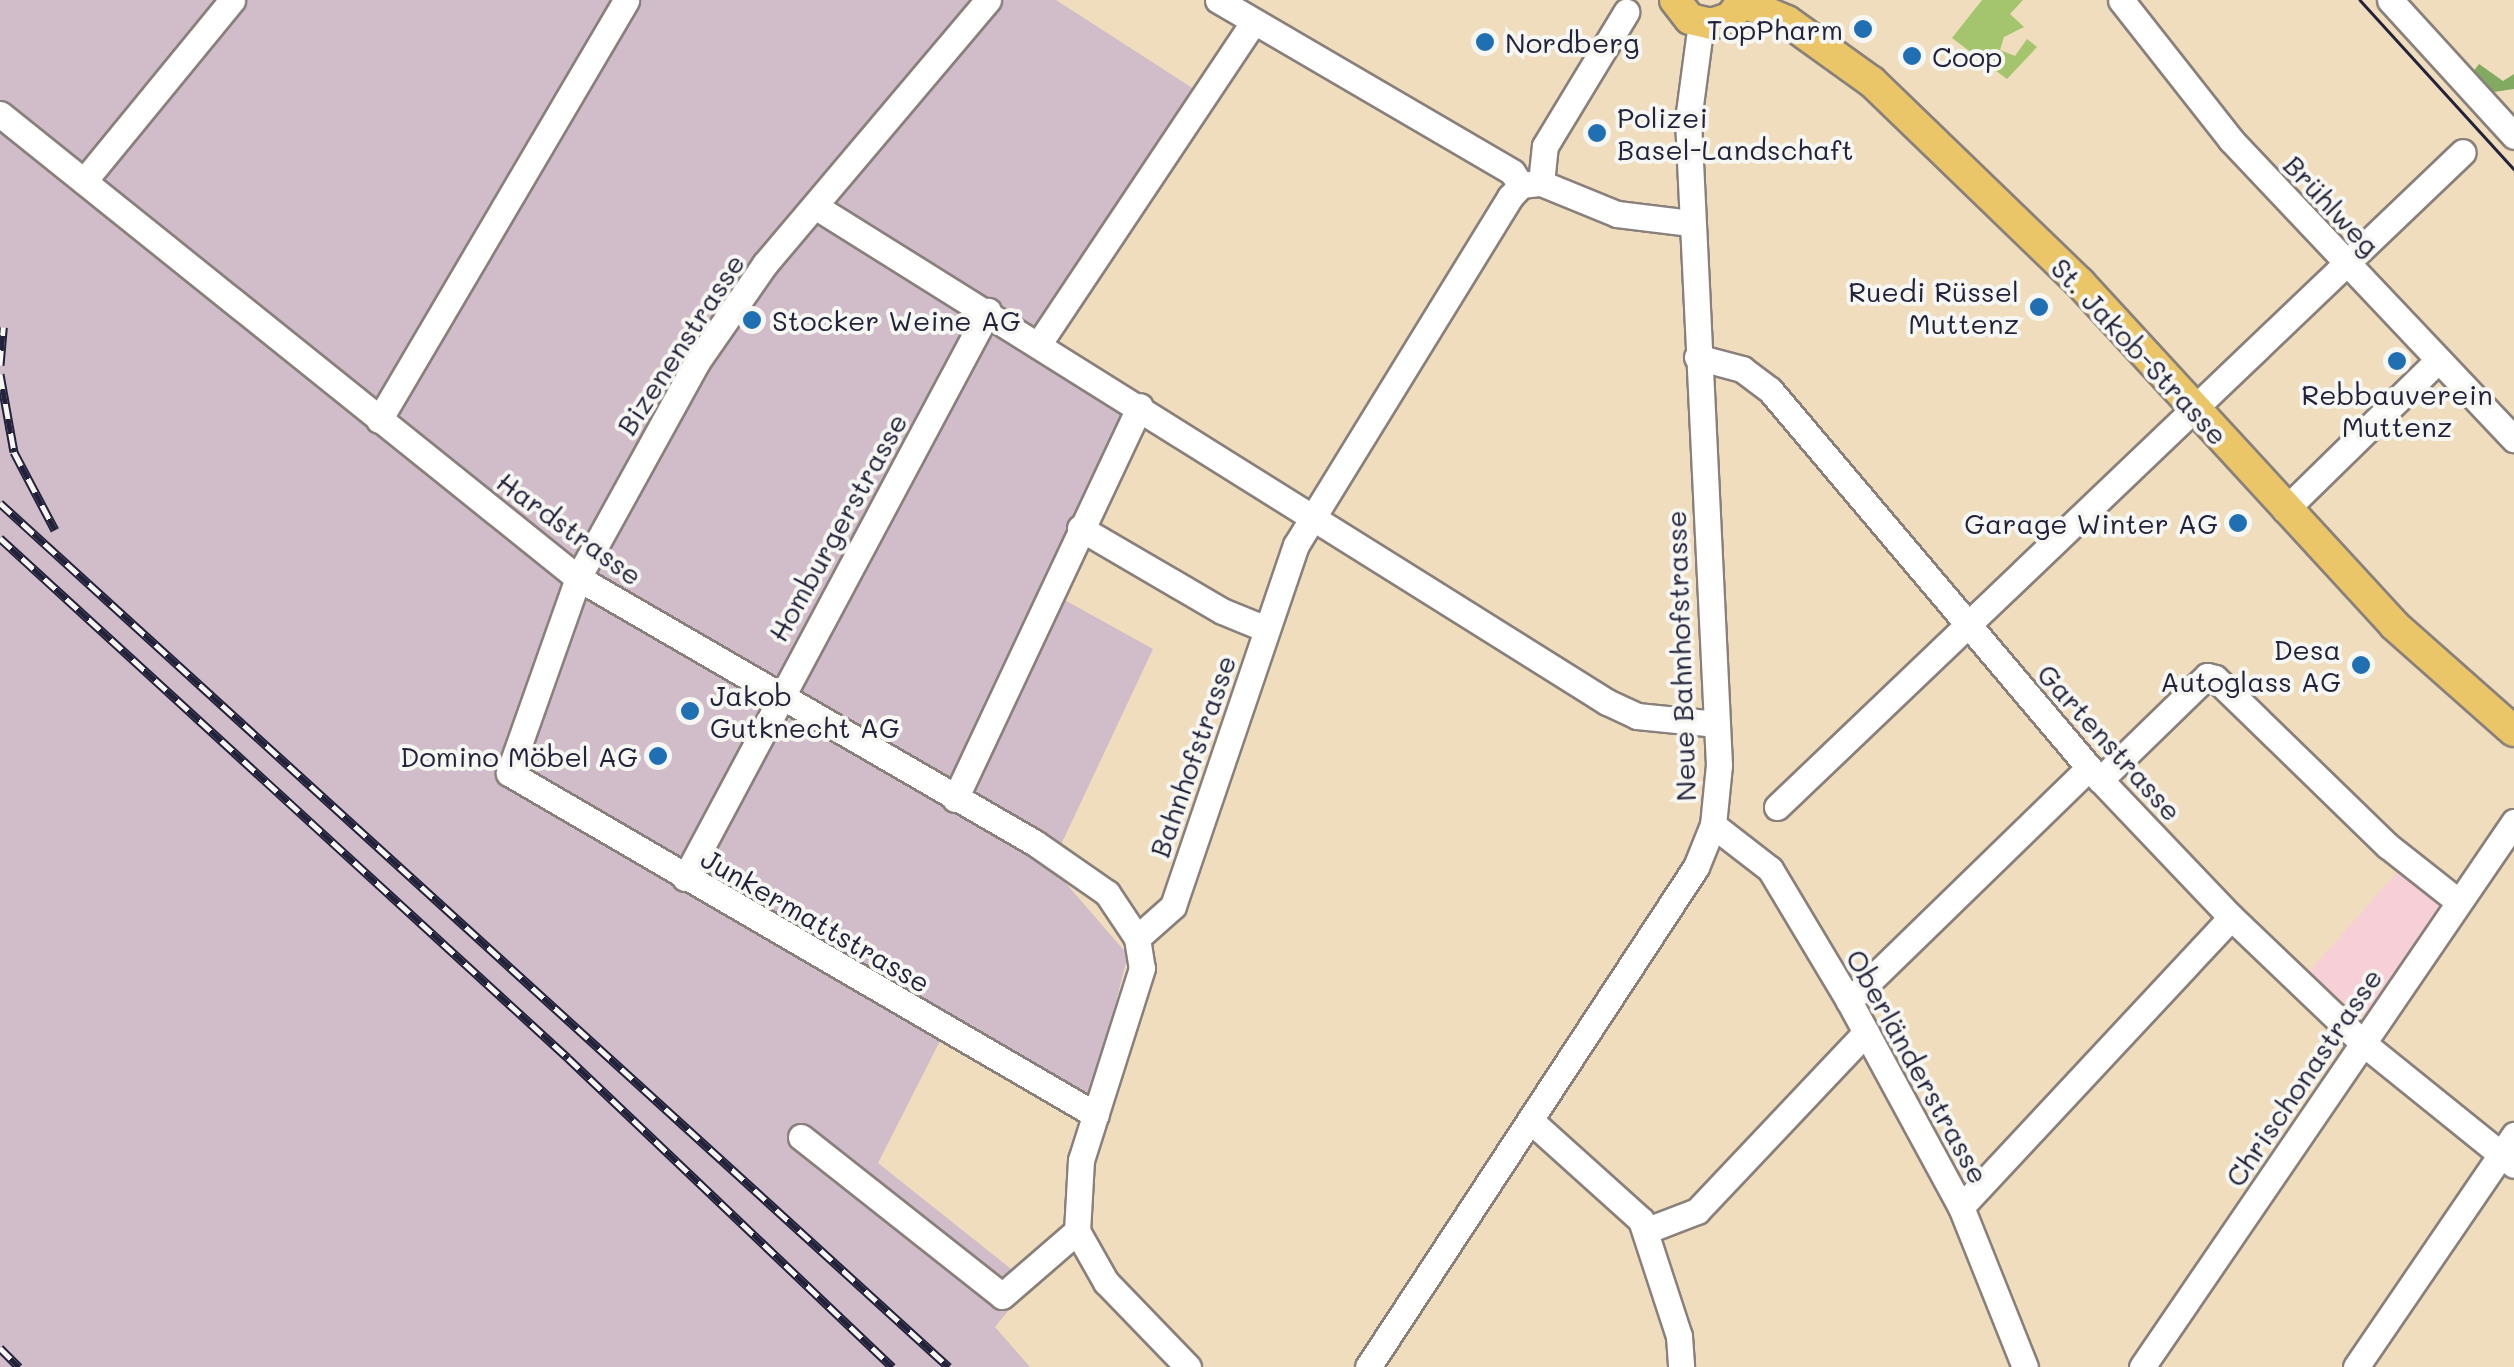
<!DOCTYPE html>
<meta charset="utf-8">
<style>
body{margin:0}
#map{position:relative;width:2514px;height:1367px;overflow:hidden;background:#f0ddbd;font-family:Mali,sans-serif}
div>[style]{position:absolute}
.built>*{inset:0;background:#f6cfd7}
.industrial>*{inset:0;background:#d1bdc9}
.green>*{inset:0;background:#a4c56e}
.forest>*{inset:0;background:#83aa61}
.roads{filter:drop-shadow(2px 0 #89807c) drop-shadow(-2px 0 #89807c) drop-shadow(0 2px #89807c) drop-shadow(0 -2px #89807c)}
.minor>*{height:25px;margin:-12.5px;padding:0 12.5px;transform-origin:12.5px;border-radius:12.5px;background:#fff}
.major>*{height:30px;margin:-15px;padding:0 15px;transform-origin:15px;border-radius:15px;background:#eac669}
.tram>*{height:2.5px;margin:-1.25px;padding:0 1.25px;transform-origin:1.25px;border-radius:1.25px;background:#22223b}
.rail>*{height:9px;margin-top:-4.5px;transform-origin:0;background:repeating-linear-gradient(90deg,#f6f6f2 0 15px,#22223b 0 30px);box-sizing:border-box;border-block:2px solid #22223b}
.dots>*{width:28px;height:28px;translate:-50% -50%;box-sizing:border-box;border:5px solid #f6f6f2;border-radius:50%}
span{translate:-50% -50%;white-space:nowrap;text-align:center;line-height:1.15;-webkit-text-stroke:8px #f6f6f2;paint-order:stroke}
.poi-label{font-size:28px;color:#22223b}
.right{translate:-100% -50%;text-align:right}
.left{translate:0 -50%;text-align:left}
.street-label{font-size:28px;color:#22223b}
</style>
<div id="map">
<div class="built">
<div style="clip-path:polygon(2406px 862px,2442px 903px,2369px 1013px,2360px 1015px,2308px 973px)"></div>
</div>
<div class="industrial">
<div style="clip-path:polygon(0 0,1056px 0,1194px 89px,1028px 355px,1125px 412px,1043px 588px,1153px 649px,1051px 866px,1128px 955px,1085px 1121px,940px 1041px,878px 1163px,1030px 1284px,995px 1327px,1030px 1367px,0 1367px)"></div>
</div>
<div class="green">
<div style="clip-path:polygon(1982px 0,2023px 0,2010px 14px,2024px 27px,2004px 37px,2000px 50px,2015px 56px,2027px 39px,2037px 47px,2007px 79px,1952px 38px)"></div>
</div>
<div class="forest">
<div style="clip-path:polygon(2479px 64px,2503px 81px,2514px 74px,2514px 89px,2494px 92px,2473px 72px)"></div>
</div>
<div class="roads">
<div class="minor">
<div style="left:988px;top:0;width:346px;rotate:130.2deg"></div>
<div style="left:765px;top:264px;width:119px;rotate:124.8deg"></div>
<div style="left:697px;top:362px;width:247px;rotate:118.9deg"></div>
<div style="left:578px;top:578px;width:207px;rotate:109.5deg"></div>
<div style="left:509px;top:773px;width:679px;rotate:30.23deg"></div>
<div style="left:1218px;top:0;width:341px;rotate:30.3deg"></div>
<div style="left:1512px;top:172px;width:16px;rotate:55deg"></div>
<div style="left:2121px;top:0;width:178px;rotate:51.8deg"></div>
<div style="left:2231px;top:140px;width:412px;rotate:46.6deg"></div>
<div style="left:2390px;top:0;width:184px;rotate:47.6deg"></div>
<div style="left:0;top:114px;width:741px;rotate:38.76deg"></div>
<div style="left:578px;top:578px;width:528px;rotate:30.11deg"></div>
<div style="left:1035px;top:843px;width:88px;rotate:34.8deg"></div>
<div style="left:1107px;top:893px;width:54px;rotate:56.3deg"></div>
<div style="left:1137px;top:938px;width:30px;rotate:81deg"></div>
<div style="left:1142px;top:968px;width:201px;rotate:107.6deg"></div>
<div style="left:1081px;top:1160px;width:71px;rotate:93.2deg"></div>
<div style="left:1077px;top:1231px;width:59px;rotate:60.4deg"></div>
<div style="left:1106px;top:1282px;width:118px;rotate:46deg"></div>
<div style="left:84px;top:181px;width:234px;rotate:-50.7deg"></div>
<div style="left:1541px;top:183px;width:37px;rotate:-84deg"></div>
<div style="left:1545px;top:146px;width:157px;rotate:-58.8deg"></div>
<div style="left:818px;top:208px;width:931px;rotate:32.05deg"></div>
<div style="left:1607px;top:702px;width:33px;rotate:25deg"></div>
<div style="left:1637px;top:716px;width:80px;rotate:5.7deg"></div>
<div style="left:1040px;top:342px;width:384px;rotate:-56.3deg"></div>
<div style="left:1697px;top:357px;width:47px;rotate:14.9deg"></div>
<div style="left:1742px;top:369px;width:35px;rotate:37deg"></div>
<div style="left:1770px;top:390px;width:495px;rotate:49.8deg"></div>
<div style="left:2089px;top:768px;width:206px;rotate:46.4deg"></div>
<div style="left:2231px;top:917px;width:182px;rotate:43.7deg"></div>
<div style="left:2363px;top:1043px;width:194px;rotate:38.9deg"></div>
<div style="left:379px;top:420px;width:487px;rotate:-59.5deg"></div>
<div style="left:2285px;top:510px;width:213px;rotate:-44.4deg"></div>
<div style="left:1080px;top:528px;width:164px;rotate:30.3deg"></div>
<div style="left:1222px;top:611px;width:48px;rotate:22.2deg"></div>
<div style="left:2100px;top:780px;width:149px;rotate:-44.2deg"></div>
<div style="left:2207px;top:676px;width:8px;rotate:14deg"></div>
<div style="left:2215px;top:678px;width:241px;rotate:44.2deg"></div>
<div style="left:2388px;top:846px;width:90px;rotate:38.3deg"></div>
<div style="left:955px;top:799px;width:434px;rotate:-64.8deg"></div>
<div style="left:1777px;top:807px;width:948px;rotate:-43.68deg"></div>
<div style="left:1713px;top:825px;width:72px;rotate:37.7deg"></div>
<div style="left:1770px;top:869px;width:154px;rotate:59.1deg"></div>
<div style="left:1849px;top:1001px;width:234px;rotate:61.5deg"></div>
<div style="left:1961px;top:1207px;width:172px;rotate:68.2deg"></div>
<div style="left:685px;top:878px;width:643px;rotate:-61.88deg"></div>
<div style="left:1137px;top:938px;width:48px;rotate:-41.6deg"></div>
<div style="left:1173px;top:906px;width:381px;rotate:-71.2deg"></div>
<div style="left:1296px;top:545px;width:409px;rotate:-58.4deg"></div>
<div style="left:1510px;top:197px;width:16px;rotate:-47deg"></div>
<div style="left:1521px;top:185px;width:20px;rotate:-6deg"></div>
<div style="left:1541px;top:183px;width:82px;rotate:22.2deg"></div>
<div style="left:1617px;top:214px;width:74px;rotate:7deg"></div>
<div style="left:1849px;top:1001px;width:334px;rotate:-44.2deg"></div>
<div style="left:1531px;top:1121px;width:148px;rotate:42deg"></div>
<div style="left:1641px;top:1220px;width:122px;rotate:71.9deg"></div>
<div style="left:1679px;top:1336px;width:31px;rotate:86deg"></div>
<div style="left:801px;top:1137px;width:256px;rotate:38.3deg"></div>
<div style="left:1002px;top:1296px;width:99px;rotate:-40.9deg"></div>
<div style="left:1961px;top:1207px;width:396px;rotate:-47deg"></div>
<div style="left:1645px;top:1231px;width:56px;rotate:-21deg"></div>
<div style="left:1697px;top:1211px;width:246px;rotate:-46.6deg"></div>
<div style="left:1368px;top:1367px;width:598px;rotate:-56.74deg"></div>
<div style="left:1696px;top:867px;width:45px;rotate:-68deg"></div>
<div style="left:1713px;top:825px;width:60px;rotate:-84.3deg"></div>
<div style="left:1719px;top:765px;width:646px;rotate:-92.75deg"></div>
<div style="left:1688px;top:120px;width:98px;rotate:-82.4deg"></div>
<div style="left:2142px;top:1367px;width:660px;rotate:-55.68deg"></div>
<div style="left:2356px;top:1367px;width:281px;rotate:-55.7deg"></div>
</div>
<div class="major">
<div style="left:1675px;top:0;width:24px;rotate:52deg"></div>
<div style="left:1690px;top:19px;width:22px;rotate:13deg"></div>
<div style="left:1711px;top:24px;width:20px;rotate:-18deg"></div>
<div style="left:1730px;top:18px;width:22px;rotate:-54deg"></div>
<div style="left:1742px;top:2px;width:49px;rotate:22.9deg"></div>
<div style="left:1787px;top:21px;width:105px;rotate:35.7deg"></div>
<div style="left:1872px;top:82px;width:289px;rotate:44deg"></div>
<div style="left:2080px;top:283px;width:464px;rotate:47.4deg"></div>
<div style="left:2394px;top:625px;width:160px;rotate:41.5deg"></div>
</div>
</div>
<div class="tram">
<div style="left:2360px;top:0;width:229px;rotate:47.7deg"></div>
</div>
<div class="rail">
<div style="left:0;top:365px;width:38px;rotate:-85deg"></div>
<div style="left:0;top:374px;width:79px;rotate:79.8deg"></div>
<div style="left:14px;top:452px;width:88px;rotate:62.3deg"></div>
<div style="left:0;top:503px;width:1283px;rotate:42.32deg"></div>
<div style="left:0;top:538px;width:770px;rotate:42.47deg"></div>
<div style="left:568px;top:1058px;width:448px;rotate:43.6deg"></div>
<div style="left:0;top:1348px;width:27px;rotate:45deg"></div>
</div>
<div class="dots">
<div style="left:1863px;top:29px;background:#1f6fb2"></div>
<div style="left:1485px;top:42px;background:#1f6fb2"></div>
<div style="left:1912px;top:56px;background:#1f6fb2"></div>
<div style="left:1597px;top:133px;background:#1f6fb2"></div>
<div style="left:2039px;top:307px;background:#1f6fb2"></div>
<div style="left:752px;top:320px;background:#1f6fb2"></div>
<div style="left:2397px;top:361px;background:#1f6fb2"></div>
<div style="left:2238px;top:523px;background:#1f6fb2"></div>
<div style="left:2361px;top:665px;background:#1f6fb2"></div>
<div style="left:690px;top:711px;background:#1f6fb2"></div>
<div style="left:658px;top:756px;background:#1f6fb2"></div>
</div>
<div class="poi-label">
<span class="right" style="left:1843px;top:29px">TopPharm</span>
<span class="left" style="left:1505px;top:42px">Nordberg</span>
<span class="left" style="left:1932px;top:56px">Coop</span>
<span class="left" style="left:1617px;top:133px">Polizei<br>Basel-Landschaft</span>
<span class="right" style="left:2019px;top:307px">Ruedi Rüssel<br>Muttenz</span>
<span class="left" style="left:772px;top:320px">Stocker Weine AG</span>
<span style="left:2397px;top:410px">Rebbauverein<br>Muttenz</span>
<span class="right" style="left:2218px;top:523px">Garage Winter AG</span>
<span class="right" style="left:2341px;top:665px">Desa<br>Autoglass AG</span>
<span class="left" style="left:710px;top:711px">Jakob<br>Gutknecht AG</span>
<span class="right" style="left:638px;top:756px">Domino Möbel AG</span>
</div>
<div class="street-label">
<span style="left:2332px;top:205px;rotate:47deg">Brühlweg</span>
<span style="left:680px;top:344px;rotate:-57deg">Bizenenstrasse</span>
<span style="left:2140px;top:351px;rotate:47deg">St. Jakob-Strasse</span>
<span style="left:837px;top:527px;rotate:-61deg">Homburgerstrasse</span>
<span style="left:570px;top:528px;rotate:36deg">Hardstrasse</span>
<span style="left:1680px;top:656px;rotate:-92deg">Neue Bahnhofstrasse</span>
<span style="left:2110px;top:742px;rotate:48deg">Gartenstrasse</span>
<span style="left:1192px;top:756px;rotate:-71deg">Bahnhofstrasse</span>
<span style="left:816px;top:920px;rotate:30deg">Junkermattstrasse</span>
<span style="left:1918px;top:1066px;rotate:61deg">Oberländerstrasse</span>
<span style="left:2303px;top:1077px;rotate:-56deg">Chrischonastrasse</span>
</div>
</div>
